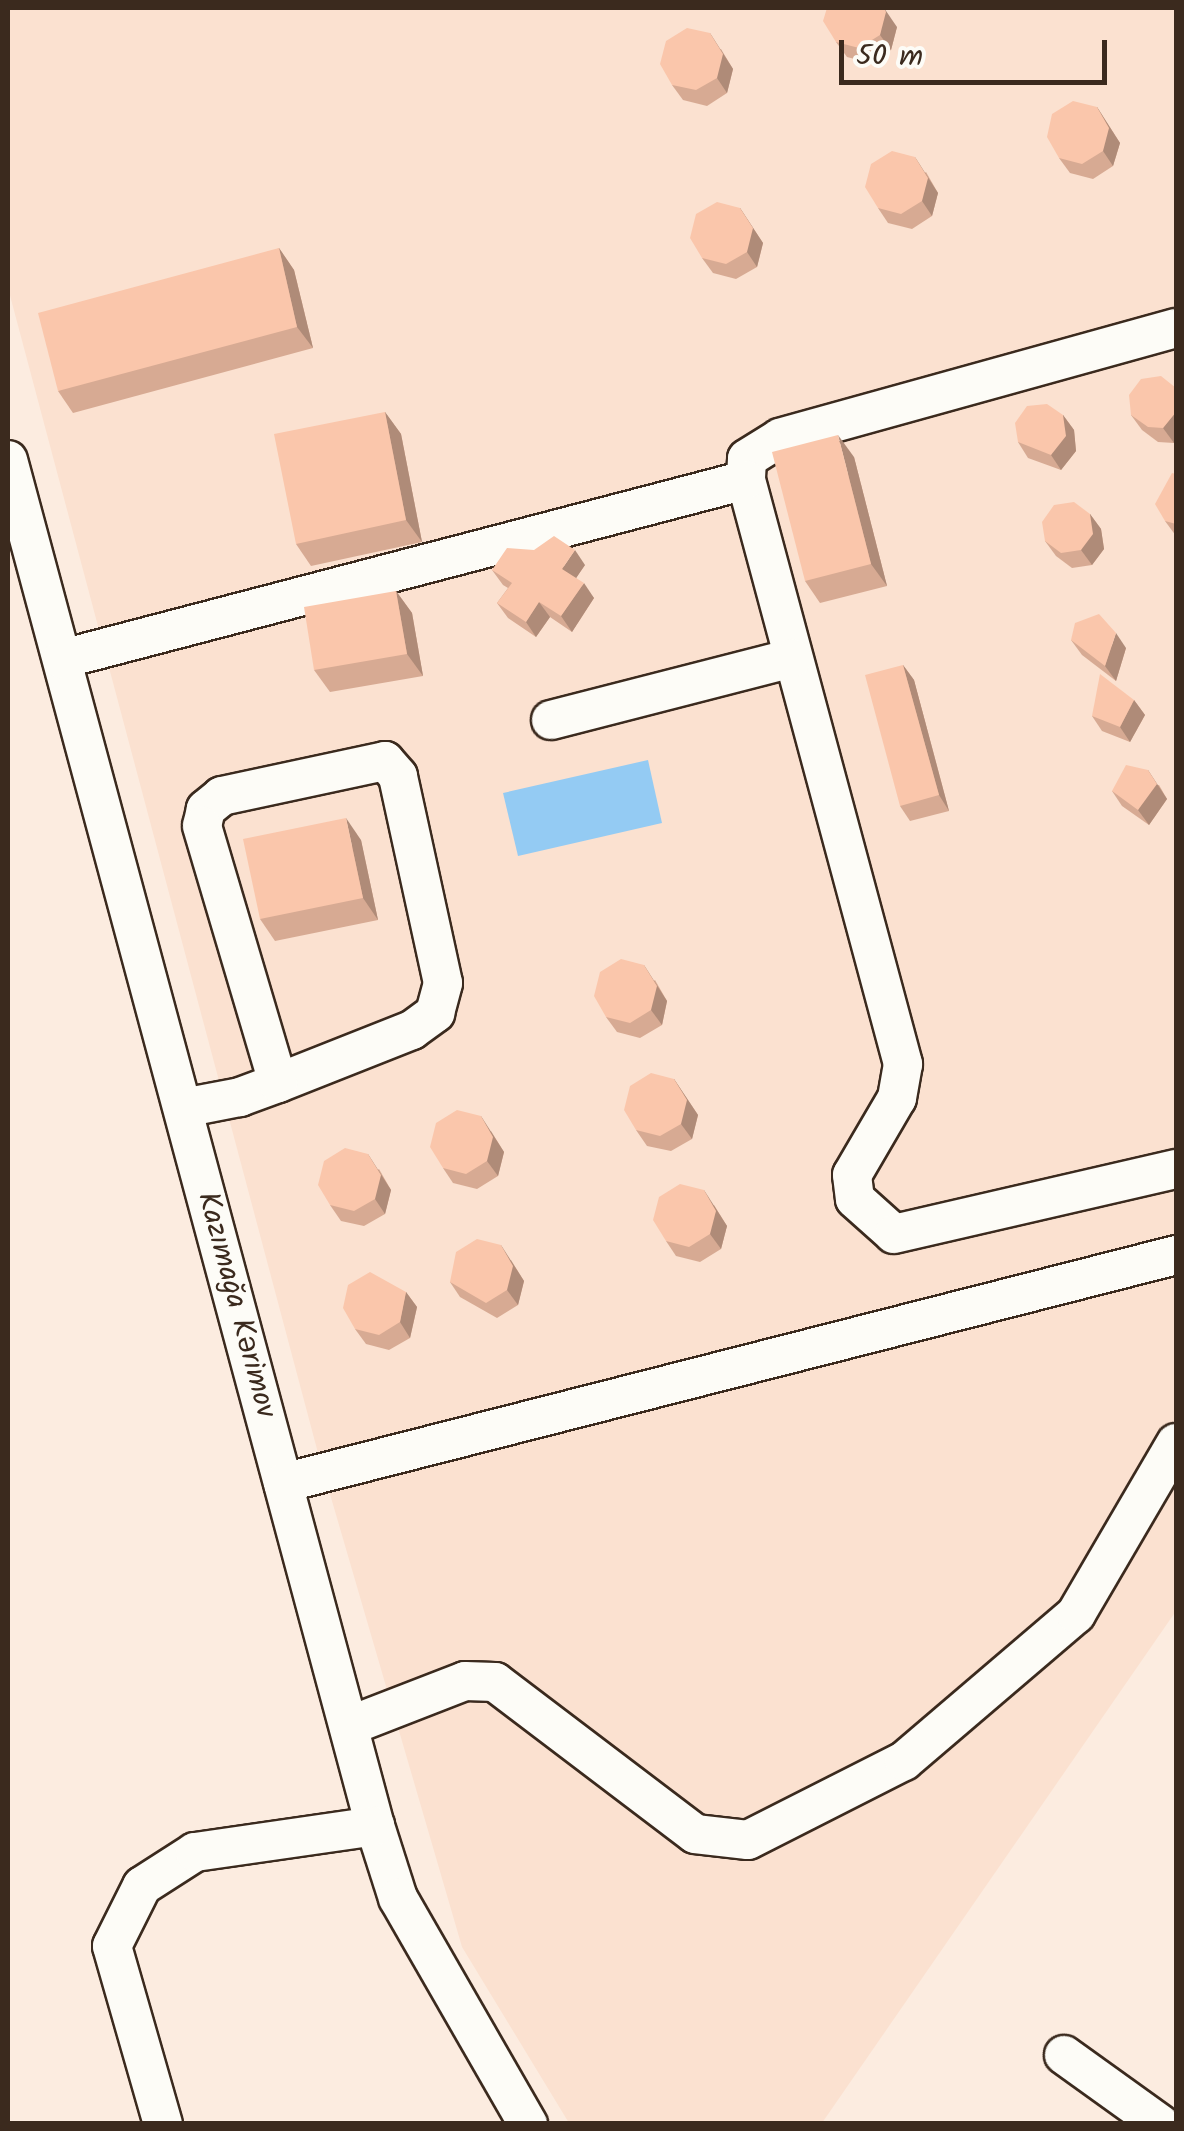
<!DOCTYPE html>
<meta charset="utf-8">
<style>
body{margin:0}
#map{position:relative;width:1184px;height:2131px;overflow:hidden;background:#fcece0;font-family:Kalam,sans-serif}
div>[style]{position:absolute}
.built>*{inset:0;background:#fbe1d0}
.water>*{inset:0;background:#94cbf3}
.roads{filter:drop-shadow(2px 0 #3b2a1e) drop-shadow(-2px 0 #3b2a1e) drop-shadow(0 2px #3b2a1e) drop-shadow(0 -2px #3b2a1e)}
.minor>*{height:38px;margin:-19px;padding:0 19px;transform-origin:19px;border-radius:19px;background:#fdfcf7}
.wall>*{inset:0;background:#d7aa93}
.shaded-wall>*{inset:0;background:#af8b78}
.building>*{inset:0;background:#fac6ab}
span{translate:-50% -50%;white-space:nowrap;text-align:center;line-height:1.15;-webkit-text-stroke:8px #fdfcf7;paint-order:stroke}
.street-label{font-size:30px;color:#3b2a1e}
.frame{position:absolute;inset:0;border:10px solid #3b2a1e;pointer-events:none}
.scale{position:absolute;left:839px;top:40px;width:268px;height:45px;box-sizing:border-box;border:5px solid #3b2a1e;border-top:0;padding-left:12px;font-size:30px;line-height:35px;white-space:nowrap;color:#3b2a1e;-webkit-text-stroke:8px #fdfcf7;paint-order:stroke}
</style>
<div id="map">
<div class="built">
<div style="clip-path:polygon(8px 8px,1176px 8px,1176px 1611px,822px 2123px,569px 2123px,462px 1947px,318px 1453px,8px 288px)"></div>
</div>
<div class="water">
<div style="clip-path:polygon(648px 760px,662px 823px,518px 856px,503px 793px)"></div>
</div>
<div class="roads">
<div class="minor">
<div style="left:1176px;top:328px;width:411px;rotate:164.5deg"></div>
<div style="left:780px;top:438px;width:39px;rotate:148deg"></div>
<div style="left:747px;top:459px;width:21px;rotate:93deg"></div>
<div style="left:746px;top:480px;width:605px;rotate:74.95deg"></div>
<div style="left:903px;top:1064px;width:35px;rotate:100deg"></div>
<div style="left:897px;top:1098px;width:89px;rotate:120.3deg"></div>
<div style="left:852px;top:1175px;width:24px;rotate:83deg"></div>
<div style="left:855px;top:1199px;width:52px;rotate:41.9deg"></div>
<div style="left:894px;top:1234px;width:289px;rotate:-13deg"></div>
<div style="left:8px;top:460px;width:1414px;rotate:74.96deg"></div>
<div style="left:375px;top:1826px;width:76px;rotate:72.3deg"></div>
<div style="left:398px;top:1898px;width:261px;rotate:60.1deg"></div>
<div style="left:62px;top:659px;width:707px;rotate:-14.67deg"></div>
<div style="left:551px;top:720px;width:249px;rotate:-14.4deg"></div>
<div style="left:183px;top:1108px;width:58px;rotate:-10.9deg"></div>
<div style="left:240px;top:1097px;width:40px;rotate:-20.2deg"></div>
<div style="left:278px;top:1083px;width:144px;rotate:-21.6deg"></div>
<div style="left:412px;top:1030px;width:29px;rotate:-36deg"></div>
<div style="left:435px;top:1013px;width:31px;rotate:-75deg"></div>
<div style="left:443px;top:983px;width:212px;rotate:-102.3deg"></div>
<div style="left:398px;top:776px;width:20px;rotate:-131deg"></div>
<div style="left:385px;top:761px;width:167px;rotate:167.9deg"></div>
<div style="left:222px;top:796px;width:21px;rotate:141deg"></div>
<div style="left:206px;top:809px;width:17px;rotate:103deg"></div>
<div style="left:202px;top:826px;width:268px;rotate:73.5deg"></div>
<div style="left:283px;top:1483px;width:922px;rotate:-14.32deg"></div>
<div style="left:349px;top:1726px;width:124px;rotate:-21.2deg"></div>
<div style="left:465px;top:1681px;width:30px;rotate:2deg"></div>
<div style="left:495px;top:1682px;width:251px;rotate:37.2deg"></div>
<div style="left:695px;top:1834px;width:53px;rotate:6.5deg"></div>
<div style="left:748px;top:1840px;width:175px;rotate:-26.9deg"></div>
<div style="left:904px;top:1761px;width:226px;rotate:-40.5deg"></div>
<div style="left:1076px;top:1614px;width:198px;rotate:-59.7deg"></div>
<div style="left:1064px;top:2055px;width:118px;rotate:35.7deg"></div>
<div style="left:163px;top:2124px;width:185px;rotate:-106deg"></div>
<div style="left:112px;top:1946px;width:67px;rotate:-63.4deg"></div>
<div style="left:142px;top:1886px;width:63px;rotate:-32.7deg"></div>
<div style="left:195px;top:1852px;width:182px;rotate:-8.2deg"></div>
</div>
</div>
<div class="wall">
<div style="clip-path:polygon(897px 27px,891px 50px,870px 63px,847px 57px,836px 42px)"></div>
<div style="clip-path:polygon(721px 49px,733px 69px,727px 93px,707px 106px,683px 100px,672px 85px)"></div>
<div style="clip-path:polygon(1097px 107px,1120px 143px,1113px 166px,1093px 179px,1070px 173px,1059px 158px)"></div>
<div style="clip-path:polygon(926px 172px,938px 193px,932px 216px,912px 229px,888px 223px,878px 208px)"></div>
<div style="clip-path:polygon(740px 208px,763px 243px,757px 267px,736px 279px,713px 273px,702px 258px)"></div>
<div style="clip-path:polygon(279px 248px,294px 270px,313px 348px,73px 413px,58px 391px)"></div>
<div style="clip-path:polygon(1176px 388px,1176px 440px,1174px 443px,1158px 442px,1142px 430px,1131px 415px)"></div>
<div style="clip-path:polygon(385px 412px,401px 434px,422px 542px,311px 566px,296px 544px)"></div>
<div style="clip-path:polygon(1063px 415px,1074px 430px,1076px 451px,1061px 470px,1028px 458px,1018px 442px)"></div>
<div style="clip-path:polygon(854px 457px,887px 586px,820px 603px,805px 581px)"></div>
<div style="clip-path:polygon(1176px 474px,1176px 536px,1165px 521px)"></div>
<div style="clip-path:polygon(1090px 514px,1101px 529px,1104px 549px,1092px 565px,1072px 568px,1056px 556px,1045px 541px)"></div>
<div style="clip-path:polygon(585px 565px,576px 578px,594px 598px,572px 632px,550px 617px,536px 637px,508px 618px,497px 603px,508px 588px,503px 585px,492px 570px)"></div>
<div style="clip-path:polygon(396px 591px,412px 613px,423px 676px,330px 692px,314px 670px)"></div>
<div style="clip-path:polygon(1071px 640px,1126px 648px,1116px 681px,1082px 655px)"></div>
<div style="clip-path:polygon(903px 665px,914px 680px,949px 811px,910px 821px,900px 806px)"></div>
<div style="clip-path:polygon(1134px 700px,1145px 715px,1130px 742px,1102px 731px,1092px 716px)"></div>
<div style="clip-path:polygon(1159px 785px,1167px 799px,1149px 825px,1122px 806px,1112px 791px)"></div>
<div style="clip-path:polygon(361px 840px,378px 920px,275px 941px,260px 919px)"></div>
<div style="clip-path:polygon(655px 980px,667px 1001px,662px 1025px,640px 1038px,617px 1032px,606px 1017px)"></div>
<div style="clip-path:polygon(674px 1079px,698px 1115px,692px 1139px,671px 1151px,647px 1146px,636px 1130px)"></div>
<div style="clip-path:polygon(491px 1131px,504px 1152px,498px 1176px,477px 1189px,453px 1183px,443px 1168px)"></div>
<div style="clip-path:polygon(379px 1169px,391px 1190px,385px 1214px,364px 1226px,341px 1221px,330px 1205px)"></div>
<div style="clip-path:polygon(714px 1205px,727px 1226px,721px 1249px,700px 1262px,676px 1256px,666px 1241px)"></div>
<div style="clip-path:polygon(511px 1260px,524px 1281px,518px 1305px,497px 1318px,460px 1297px,450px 1282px)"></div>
<div style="clip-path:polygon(406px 1292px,417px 1307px,410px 1338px,389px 1350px,366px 1344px,355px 1329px)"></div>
</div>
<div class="shaded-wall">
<div style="clip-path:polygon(884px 8px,897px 27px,891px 50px,880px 35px)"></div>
<div style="clip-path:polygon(710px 33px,733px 69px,727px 93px,717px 78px)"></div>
<div style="clip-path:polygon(1097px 107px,1120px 143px,1113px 166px,1103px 151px)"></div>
<div style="clip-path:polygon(915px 157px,938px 193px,932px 216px,922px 201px)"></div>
<div style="clip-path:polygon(740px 208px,763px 243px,757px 267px,747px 252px)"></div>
<div style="clip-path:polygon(279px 248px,294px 270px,313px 348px,297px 327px)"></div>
<div style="clip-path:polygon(385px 412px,401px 434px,422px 542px,406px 520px)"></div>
<div style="clip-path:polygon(1176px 412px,1176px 440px,1174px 443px,1163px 428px)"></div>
<div style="clip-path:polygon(1063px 415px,1074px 430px,1076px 451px,1061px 470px,1051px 455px)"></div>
<div style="clip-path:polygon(838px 435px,854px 457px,887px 586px,871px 564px)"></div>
<div style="clip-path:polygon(1090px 514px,1101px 529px,1104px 549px,1092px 565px,1081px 550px)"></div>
<div style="clip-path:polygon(575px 550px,585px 565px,572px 584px,562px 569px)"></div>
<div style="clip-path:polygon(584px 583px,594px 598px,572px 632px,561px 616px)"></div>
<div style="clip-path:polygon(396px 591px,412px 613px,423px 676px,407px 654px)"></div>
<div style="clip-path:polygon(539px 602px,550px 617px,536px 637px,526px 622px)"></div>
<div style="clip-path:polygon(1116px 633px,1126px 648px,1116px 681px,1105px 666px)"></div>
<div style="clip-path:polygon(903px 665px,914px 680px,949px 811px,939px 795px)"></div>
<div style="clip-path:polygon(1134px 700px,1145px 715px,1130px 742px,1120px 727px)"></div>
<div style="clip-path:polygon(1148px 770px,1167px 799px,1149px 825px,1138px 810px)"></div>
<div style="clip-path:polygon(346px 818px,361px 840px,378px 920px,363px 898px)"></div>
<div style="clip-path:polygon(644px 965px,667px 1001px,662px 1025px,651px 1010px)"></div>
<div style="clip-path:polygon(674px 1079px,698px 1115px,692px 1139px,681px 1124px)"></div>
<div style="clip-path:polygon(481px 1116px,504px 1152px,498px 1176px,487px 1161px)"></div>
<div style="clip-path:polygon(368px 1154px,391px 1190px,385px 1214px,375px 1199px)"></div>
<div style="clip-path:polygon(704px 1190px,727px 1226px,721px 1249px,710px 1234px)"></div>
<div style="clip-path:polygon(501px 1245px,524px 1281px,518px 1305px,507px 1290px)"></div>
<div style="clip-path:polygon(406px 1292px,417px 1307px,410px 1338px,400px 1322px)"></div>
</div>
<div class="building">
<div style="clip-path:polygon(827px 8px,884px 8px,886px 12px,880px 35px,859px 48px,836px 42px,823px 21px)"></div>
<div style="clip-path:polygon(687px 28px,710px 33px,723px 54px,717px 78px,696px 90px,672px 85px,660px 64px,666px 41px)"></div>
<div style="clip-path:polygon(1073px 101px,1097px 107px,1109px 128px,1103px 151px,1082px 164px,1059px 158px,1047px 137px,1052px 114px)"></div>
<div style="clip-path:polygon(892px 151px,915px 157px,928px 178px,922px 201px,901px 214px,878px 208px,865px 187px,871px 164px)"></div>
<div style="clip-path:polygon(717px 202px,740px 208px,753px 228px,747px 252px,726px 264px,702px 258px,690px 238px,696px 214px)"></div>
<div style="clip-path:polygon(279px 248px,297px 327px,58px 391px,38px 313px)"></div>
<div style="clip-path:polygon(1161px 376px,1176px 388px,1176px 412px,1163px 428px,1148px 427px,1131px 415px,1129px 395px,1141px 379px)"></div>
<div style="clip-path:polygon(1047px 404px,1063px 415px,1066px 436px,1051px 455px,1018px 442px,1015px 423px,1027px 406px)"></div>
<div style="clip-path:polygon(385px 412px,406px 520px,296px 544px,274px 434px)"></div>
<div style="clip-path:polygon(838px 435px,871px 564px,805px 581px,772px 452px)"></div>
<div style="clip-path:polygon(1172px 473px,1176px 474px,1176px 524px,1165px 521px,1155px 504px)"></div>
<div style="clip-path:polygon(1074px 502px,1090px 514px,1093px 534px,1081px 550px,1061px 553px,1045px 541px,1042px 522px,1054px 505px)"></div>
<div style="clip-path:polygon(554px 536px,575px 550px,562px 569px,584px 583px,561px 616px,539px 602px,526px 622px,497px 603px,512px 583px,492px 570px,507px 548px,534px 550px)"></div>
<div style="clip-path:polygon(396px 591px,407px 654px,314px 670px,304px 607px)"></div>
<div style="clip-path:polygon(1099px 614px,1116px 633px,1105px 666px,1071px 640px,1075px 623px)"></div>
<div style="clip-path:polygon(903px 665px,939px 795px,900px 806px,865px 675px)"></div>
<div style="clip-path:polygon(1100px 674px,1134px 700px,1120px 727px,1092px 716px)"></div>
<div style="clip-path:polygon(1126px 765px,1148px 770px,1157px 784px,1138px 810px,1112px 791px)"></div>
<div style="clip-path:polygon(346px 818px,363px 898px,260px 919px,243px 839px)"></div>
<div style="clip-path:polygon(621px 959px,644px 965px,657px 986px,651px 1010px,630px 1023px,606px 1017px,594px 996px,600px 972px)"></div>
<div style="clip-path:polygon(651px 1073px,674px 1079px,687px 1100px,681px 1124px,660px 1136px,636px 1130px,624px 1110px,630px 1086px)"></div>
<div style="clip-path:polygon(457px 1110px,481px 1116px,493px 1137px,487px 1161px,466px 1174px,443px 1168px,430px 1147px,436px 1123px)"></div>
<div style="clip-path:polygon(345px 1148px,368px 1154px,381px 1175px,375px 1199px,354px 1211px,330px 1205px,318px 1185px,324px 1161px)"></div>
<div style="clip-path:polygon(680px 1184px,704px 1190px,716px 1211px,710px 1234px,689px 1247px,666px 1241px,653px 1220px,659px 1197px)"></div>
<div style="clip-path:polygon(477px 1239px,501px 1245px,513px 1266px,507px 1290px,486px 1303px,450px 1282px,456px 1252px)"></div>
<div style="clip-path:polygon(370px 1272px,406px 1292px,400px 1322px,379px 1335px,355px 1329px,343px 1308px,348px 1285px)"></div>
</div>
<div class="street-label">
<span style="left:236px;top:1305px;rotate:75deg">Kazımağa Kərimov</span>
</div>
<div class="frame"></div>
<div class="scale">50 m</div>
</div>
